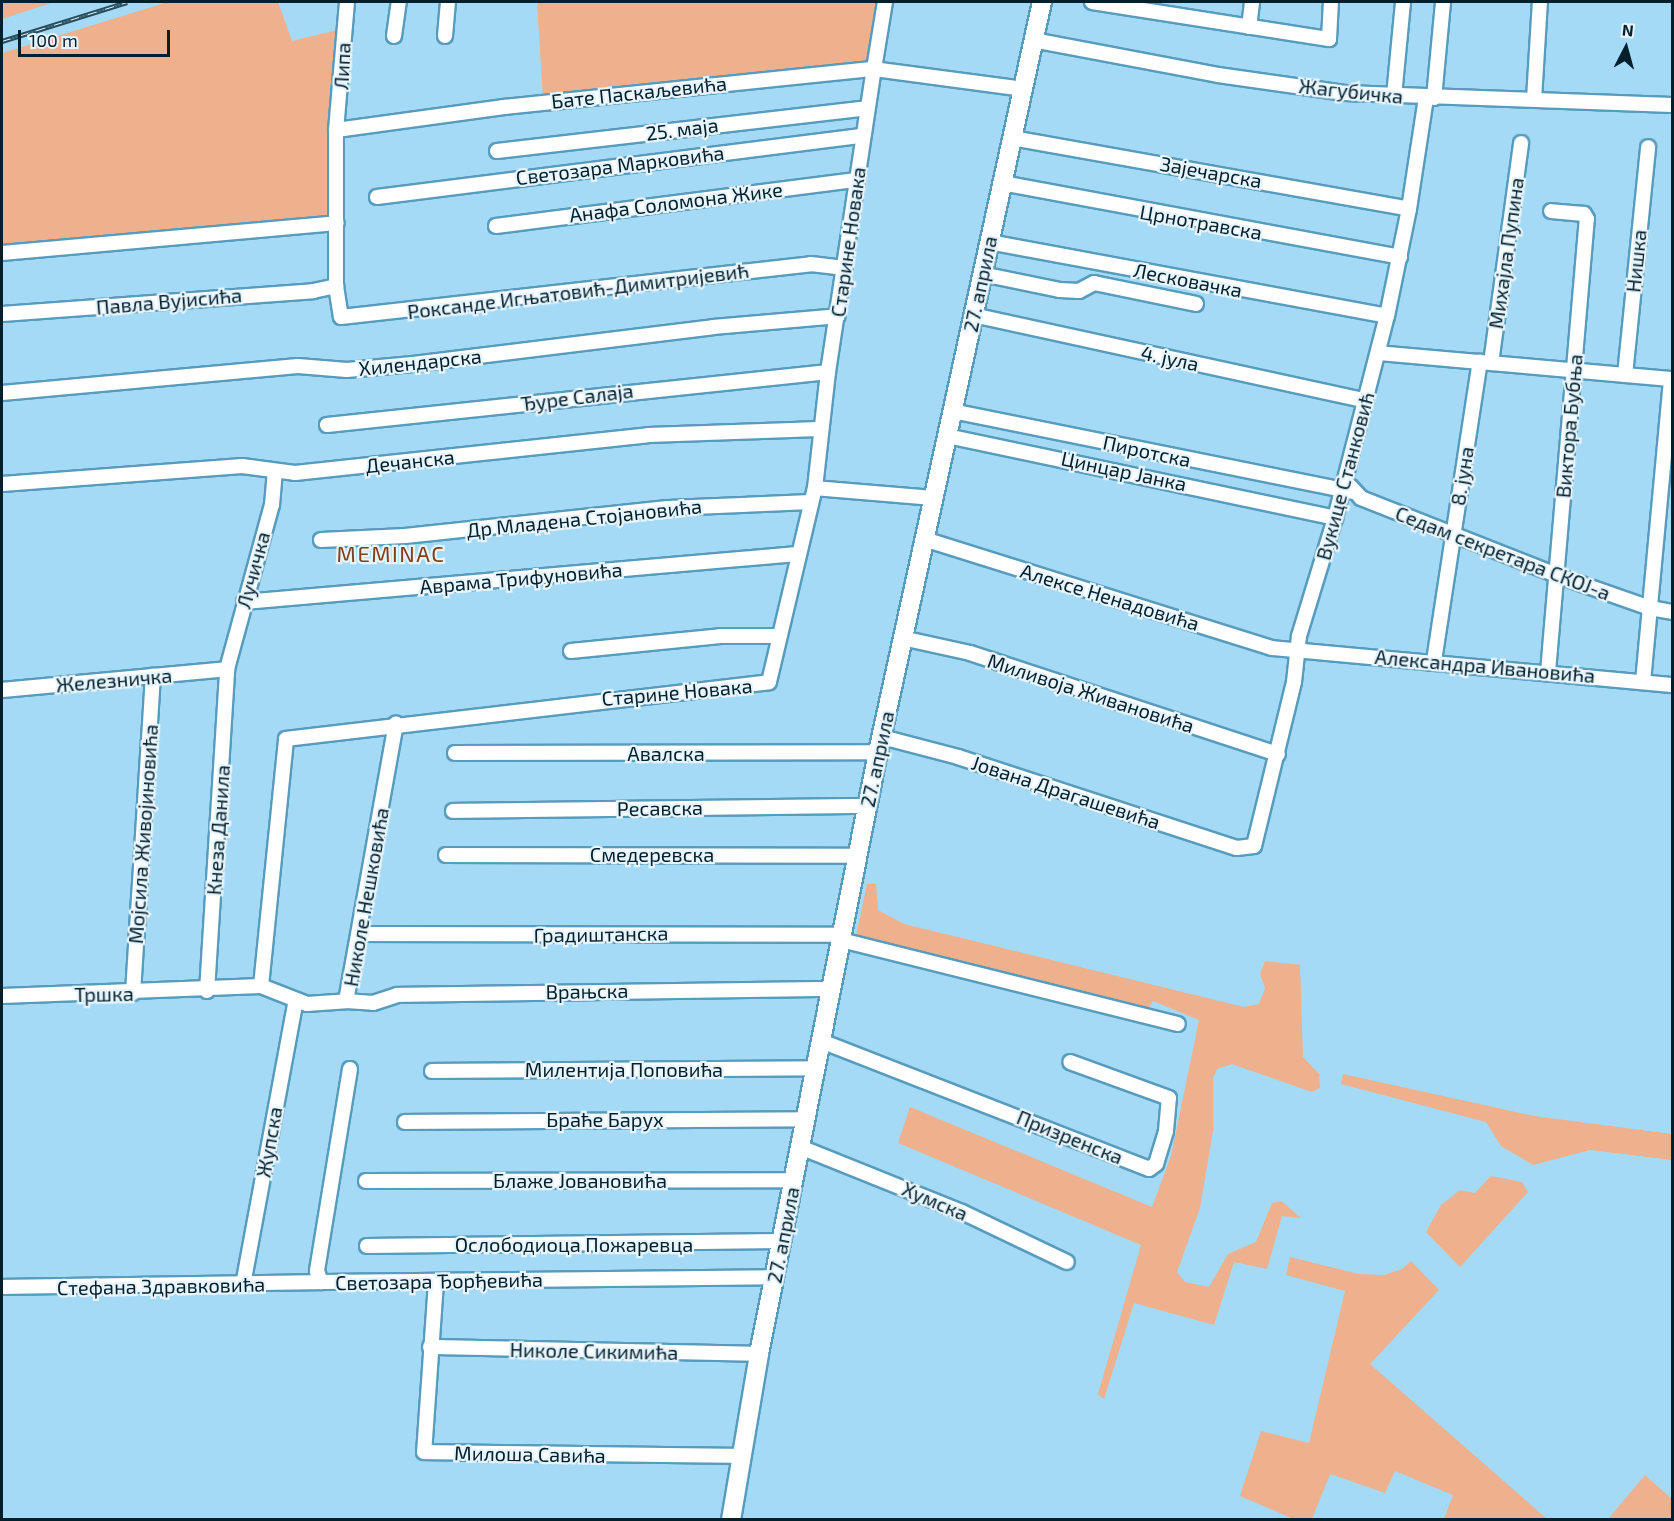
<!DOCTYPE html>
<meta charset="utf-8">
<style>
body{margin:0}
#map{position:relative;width:1674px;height:1521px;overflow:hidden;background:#a4daf6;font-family:"Exo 2",sans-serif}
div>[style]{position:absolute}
.green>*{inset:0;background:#efb18d}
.roads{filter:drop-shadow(2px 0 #579cbd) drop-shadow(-2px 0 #579cbd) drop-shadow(0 2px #579cbd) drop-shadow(0 -2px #579cbd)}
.minor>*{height:14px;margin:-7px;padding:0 7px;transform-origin:7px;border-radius:7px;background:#fff}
.major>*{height:18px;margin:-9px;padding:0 9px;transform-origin:9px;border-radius:9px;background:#fff}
.rail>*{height:5px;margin-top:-2.5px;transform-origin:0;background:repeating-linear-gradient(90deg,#e7f4fb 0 9px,#2a4d5d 0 18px);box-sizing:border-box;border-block:2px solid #2a4d5d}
span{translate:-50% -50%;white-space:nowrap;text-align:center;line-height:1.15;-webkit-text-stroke:4.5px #e7f4fb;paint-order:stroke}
.street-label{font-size:20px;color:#021f2c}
.quarter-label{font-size:22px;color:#7f4218;letter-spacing:1.5px}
.frame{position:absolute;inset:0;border:3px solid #021f2c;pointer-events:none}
.north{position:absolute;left:1596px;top:18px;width:60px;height:60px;-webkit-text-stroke:4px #e7f4fb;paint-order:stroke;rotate:6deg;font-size:16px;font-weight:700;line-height:24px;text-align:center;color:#021f2c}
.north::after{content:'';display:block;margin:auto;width:21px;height:27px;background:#021f2c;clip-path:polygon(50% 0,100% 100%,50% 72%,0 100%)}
.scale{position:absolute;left:18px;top:30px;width:152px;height:27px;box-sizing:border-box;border:3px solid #021f2c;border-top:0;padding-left:8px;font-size:18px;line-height:21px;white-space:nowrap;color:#021f2c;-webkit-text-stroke:4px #e7f4fb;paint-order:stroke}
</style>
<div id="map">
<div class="green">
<div style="clip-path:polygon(2px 2px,54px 2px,2px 19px)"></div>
<div style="clip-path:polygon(168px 2px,278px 2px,292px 41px,337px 30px,330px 218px,2px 248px,2px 53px)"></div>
<div style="clip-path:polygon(537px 2px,880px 2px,871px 63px,543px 98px)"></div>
<div style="clip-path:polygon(867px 884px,876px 884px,878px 910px,904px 924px,1244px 1007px,1259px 1004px,1265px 988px,1260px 974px,1265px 961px,1300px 965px,1303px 1057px,1319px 1074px,1320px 1088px,1312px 1092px,1232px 1064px,1217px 1069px,1213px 1078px,1213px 1131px,1200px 1208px,1177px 1272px,1185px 1282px,1209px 1287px,1228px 1254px,1256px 1242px,1272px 1203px,1281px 1201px,1301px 1218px,1282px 1216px,1267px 1269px,1234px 1262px,1214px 1325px,1134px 1303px,1104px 1399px,1098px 1394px,1141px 1245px,898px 1143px,910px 1107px,1152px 1207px,1171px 1156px,1199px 1020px,1153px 1001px,1147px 1010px,856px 936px)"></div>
<div style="clip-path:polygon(1343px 1074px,1534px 1116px,1672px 1134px,1672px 1160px,1590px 1150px,1533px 1165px,1501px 1146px,1486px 1122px,1341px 1084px)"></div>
<div style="clip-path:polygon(1491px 1176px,1522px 1182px,1528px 1192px,1460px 1267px,1426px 1232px,1441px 1205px,1460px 1190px,1475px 1193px)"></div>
<div style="clip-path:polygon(1290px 1257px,1359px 1274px,1384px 1275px,1402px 1269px,1411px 1261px,1439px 1290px,1370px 1364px,1547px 1519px,1444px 1519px,1453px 1495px,1395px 1471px,1385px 1493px,1330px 1474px,1312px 1519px,1294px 1519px,1240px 1496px,1261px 1431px,1309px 1443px,1345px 1291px,1286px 1275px)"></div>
<div style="clip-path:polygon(1645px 1475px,1672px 1499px,1672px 1519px,1608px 1519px)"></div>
</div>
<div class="roads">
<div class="minor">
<div style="left:347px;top:2px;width:128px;rotate:94.9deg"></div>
<div style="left:336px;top:130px;width:156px;rotate:90deg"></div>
<div style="left:336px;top:286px;width:31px;rotate:81deg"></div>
<div style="left:341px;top:317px;width:473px;rotate:-6.4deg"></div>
<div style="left:811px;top:264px;width:34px;rotate:7deg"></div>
<div style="left:1092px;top:2px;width:240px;rotate:8.9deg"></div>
<div style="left:1329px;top:39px;width:37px;rotate:-87deg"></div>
<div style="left:1249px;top:27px;width:25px;rotate:-83deg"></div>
<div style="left:394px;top:36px;width:34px;rotate:-82deg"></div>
<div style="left:445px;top:36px;width:34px;rotate:-85deg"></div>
<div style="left:1033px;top:40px;width:188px;rotate:10.7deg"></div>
<div style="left:1218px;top:75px;width:128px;rotate:8.1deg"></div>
<div style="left:1345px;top:93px;width:327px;rotate:2.1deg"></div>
<div style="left:1394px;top:96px;width:94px;rotate:-84.5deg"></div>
<div style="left:1434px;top:98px;width:96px;rotate:-84.6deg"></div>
<div style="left:1534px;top:99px;width:97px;rotate:-86.5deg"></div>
<div style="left:336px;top:130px;width:170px;rotate:-7.8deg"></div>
<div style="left:504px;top:107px;width:372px;rotate:-5.9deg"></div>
<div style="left:874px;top:69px;width:68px;rotate:-80.7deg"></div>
<div style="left:1012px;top:138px;width:403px;rotate:10.1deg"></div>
<div style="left:497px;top:151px;width:372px;rotate:-6.6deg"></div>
<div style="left:1002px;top:183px;width:405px;rotate:10.5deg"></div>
<div style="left:377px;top:197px;width:490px;rotate:-7.2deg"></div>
<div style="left:496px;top:226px;width:363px;rotate:-7.3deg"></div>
<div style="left:989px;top:242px;width:405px;rotate:10.5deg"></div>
<div style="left:2px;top:253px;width:336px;rotate:-5.1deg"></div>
<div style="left:982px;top:274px;width:80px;rotate:11.6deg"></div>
<div style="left:1060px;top:290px;width:19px;rotate:3deg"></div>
<div style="left:1079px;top:291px;width:17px;rotate:-28deg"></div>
<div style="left:1094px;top:283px;width:104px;rotate:11.6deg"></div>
<div style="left:2px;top:314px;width:312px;rotate:-4.2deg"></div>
<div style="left:313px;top:291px;width:24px;rotate:-12deg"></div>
<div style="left:973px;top:315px;width:402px;rotate:12.3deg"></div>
<div style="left:1378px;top:353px;width:295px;rotate:5.1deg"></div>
<div style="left:1491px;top:363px;width:222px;rotate:-82.2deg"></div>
<div style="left:1625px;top:375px;width:229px;rotate:-84.2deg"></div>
<div style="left:2px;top:393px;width:297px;rotate:-5.2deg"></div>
<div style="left:298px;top:366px;width:49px;rotate:4.7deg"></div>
<div style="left:347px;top:370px;width:66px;rotate:-5.2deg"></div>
<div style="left:413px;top:364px;width:302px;rotate:-7deg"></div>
<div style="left:713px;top:327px;width:125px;rotate:-5deg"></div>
<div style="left:952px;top:411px;width:409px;rotate:11.4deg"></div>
<div style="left:327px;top:425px;width:504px;rotate:-6.04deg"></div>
<div style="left:947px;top:436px;width:397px;rotate:11.9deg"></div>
<div style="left:2px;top:484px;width:241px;rotate:-4.3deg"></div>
<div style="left:242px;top:466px;width:53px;rotate:7.5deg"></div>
<div style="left:295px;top:473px;width:355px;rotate:-6.1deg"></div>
<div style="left:648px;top:435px;width:172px;rotate:-2deg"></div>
<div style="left:1350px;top:486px;width:16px;rotate:47deg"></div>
<div style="left:1361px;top:498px;width:210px;rotate:21.5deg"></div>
<div style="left:1556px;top:575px;width:100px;rotate:19.3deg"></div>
<div style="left:1650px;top:608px;width:22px;rotate:10deg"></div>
<div style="left:815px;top:488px;width:118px;rotate:4.8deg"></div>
<div style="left:924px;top:539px;width:365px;rotate:17.4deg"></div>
<div style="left:1272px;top:648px;width:402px;rotate:5.3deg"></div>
<div style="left:321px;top:540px;width:84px;rotate:-2.7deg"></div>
<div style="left:405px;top:536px;width:264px;rotate:-6.1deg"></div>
<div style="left:668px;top:508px;width:143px;rotate:-2.4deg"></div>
<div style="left:244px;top:602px;width:555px;rotate:-4.96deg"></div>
<div style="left:902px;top:638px;width:70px;rotate:12.4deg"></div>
<div style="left:970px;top:653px;width:324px;rotate:18.2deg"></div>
<div style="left:571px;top:651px;width:150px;rotate:-5.7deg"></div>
<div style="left:720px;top:636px;width:59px"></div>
<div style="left:1434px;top:661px;width:303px;rotate:-81.3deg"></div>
<div style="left:1548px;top:672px;width:455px;rotate:-85.1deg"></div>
<div style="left:1587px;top:219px;width:6px;rotate:-121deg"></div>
<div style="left:1584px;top:214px;width:33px;rotate:-175deg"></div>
<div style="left:1643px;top:682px;width:304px;rotate:-84.7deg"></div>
<div style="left:2px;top:690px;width:226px;rotate:-5.3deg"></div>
<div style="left:882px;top:737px;width:79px;rotate:14.7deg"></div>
<div style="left:958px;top:757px;width:293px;rotate:18.1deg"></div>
<div style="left:1237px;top:848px;width:17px;rotate:-7deg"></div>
<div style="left:1254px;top:846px;width:169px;rotate:-76.3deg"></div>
<div style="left:1294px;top:682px;width:46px;rotate:-83.8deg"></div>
<div style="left:1299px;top:636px;width:123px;rotate:-73deg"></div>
<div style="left:1335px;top:518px;width:209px;rotate:-75.6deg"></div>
<div style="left:1387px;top:316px;width:109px;rotate:-78.4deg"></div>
<div style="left:1409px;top:209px;width:112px;rotate:-81.3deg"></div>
<div style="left:455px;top:753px;width:423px;rotate:-0.1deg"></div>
<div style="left:453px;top:811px;width:414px;rotate:-0.7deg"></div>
<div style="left:446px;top:855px;width:411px;rotate:0.1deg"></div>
<div style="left:359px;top:934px;width:483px;rotate:0.1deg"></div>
<div style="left:841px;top:940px;width:347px;rotate:14deg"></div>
<div style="left:261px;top:986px;width:248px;rotate:-84.2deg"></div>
<div style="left:286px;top:739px;width:486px;rotate:-6.7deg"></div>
<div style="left:769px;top:682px;width:199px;rotate:-76.7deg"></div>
<div style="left:815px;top:488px;width:117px;rotate:-83.6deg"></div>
<div style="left:828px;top:372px;width:306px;rotate:-81.4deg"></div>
<div style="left:874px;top:69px;width:150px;rotate:7.6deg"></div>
<div style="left:207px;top:991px;width:323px;rotate:-86.4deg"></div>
<div style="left:227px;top:669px;width:170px;rotate:-74.7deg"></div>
<div style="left:272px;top:505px;width:34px;rotate:-85deg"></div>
<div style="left:133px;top:993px;width:318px;rotate:-86.4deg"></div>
<div style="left:2px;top:996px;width:259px;rotate:-2.2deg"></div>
<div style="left:261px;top:986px;width:49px;rotate:21.4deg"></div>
<div style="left:307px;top:1004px;width:39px;rotate:-4deg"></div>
<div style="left:346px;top:1001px;width:282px;rotate:-79.8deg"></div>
<div style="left:346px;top:1001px;width:27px;rotate:4deg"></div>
<div style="left:373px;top:1003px;width:25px;rotate:-18deg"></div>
<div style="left:397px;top:995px;width:434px;rotate:-0.8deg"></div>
<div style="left:821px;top:1041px;width:352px;rotate:21.3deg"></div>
<div style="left:1149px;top:1169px;width:9px;rotate:-36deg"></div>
<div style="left:1156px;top:1164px;width:34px;rotate:-73deg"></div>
<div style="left:1166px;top:1131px;width:33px;rotate:-85deg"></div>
<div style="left:1169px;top:1098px;width:105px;rotate:-160deg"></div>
<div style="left:350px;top:1069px;width:205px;rotate:99.3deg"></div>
<div style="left:317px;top:1271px;width:12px;rotate:70deg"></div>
<div style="left:321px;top:1282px;width:454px;rotate:-0.6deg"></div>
<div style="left:432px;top:1071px;width:384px;rotate:-0.4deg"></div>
<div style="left:405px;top:1122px;width:400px;rotate:-0.4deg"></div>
<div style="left:800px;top:1147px;width:175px;rotate:21.9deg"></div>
<div style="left:962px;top:1212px;width:116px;rotate:25.5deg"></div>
<div style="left:366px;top:1181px;width:428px;rotate:-0.1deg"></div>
<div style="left:367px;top:1246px;width:414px;rotate:-0.7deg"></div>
<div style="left:436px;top:1282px;width:170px;rotate:94deg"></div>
<div style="left:424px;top:1452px;width:318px;rotate:0.7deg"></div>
<div style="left:243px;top:1285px;width:290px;rotate:-79.5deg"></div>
<div style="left:2px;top:1287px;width:319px;rotate:-0.9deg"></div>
<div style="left:430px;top:1347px;width:329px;rotate:1.2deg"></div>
</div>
<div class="major">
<div style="left:731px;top:1520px;width:168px;rotate:-80.4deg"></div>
<div style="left:759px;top:1354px;width:614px;rotate:-78.82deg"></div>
<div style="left:878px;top:752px;width:768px;rotate:-77.67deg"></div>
</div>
</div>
<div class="rail">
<div style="left:2px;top:41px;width:131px;rotate:-17.3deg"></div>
</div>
<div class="street-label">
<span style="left:342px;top:66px;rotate:-87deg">Липа</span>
<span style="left:1351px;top:91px;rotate:6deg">Жагубичка</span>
<span style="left:639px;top:92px;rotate:-6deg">Бате Паскаљевића</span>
<span style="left:682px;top:129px;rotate:-7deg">25. маја</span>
<span style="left:620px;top:165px;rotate:-7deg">Светозара Марковића</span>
<span style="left:1211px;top:172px;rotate:10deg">Зајечарска</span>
<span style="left:676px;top:202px;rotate:-7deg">Анафа Соломона Жике</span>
<span style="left:1201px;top:222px;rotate:10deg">Црнотравска</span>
<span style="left:848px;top:242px;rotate:-82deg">Старине Новака</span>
<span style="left:1506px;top:253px;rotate:-82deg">Михајла Пупина</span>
<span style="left:1636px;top:261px;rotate:-84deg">Нишка</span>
<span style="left:1188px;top:280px;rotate:11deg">Лесковачка</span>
<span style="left:980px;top:284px;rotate:-78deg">27. априла</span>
<span style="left:578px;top:291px;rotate:-7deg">Роксанде Игњатовић-Димитријевић</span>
<span style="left:169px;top:301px;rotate:-5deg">Павла Вујисића</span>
<span style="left:1170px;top:358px;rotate:12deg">4. јула</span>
<span style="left:420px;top:362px;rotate:-6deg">Хилендарска</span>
<span style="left:577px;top:397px;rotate:-7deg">Ђуре Салаја</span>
<span style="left:1569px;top:426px;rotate:-85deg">Виктора Бубња</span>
<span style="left:1147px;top:451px;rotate:12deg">Пиротска</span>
<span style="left:410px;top:461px;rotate:-6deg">Дечанска</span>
<span style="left:1124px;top:471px;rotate:12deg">Цинцар Јанка</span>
<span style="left:1345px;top:476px;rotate:-75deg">Вукице Станковић</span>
<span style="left:1462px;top:476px;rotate:-81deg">8. јуна</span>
<span style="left:584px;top:518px;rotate:-6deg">Др Младена Стојановића</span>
<span style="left:1503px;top:553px;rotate:21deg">Седам секретара СКОЈ-а</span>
<span style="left:253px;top:570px;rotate:-75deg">Лучичка</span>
<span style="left:521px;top:578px;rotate:-5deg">Аврама Трифуновића</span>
<span style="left:1110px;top:597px;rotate:17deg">Алексе Ненадовића</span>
<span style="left:1485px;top:666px;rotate:5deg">Александра Ивановића</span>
<span style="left:114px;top:680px;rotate:-5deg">Железничка</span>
<span style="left:677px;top:692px;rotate:-5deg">Старине Новака</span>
<span style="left:1091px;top:693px;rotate:18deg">Миливоја Живановића</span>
<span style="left:666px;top:753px">Авалска</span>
<span style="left:877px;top:759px;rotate:-78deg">27. априла</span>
<span style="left:1066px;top:792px;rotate:18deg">Јована Драгашевића</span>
<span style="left:660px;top:808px;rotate:-1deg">Ресавска</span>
<span style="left:218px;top:830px;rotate:-86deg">Кнеза Данила</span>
<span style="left:143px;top:834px;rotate:-86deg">Мојсила Живојиновића</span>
<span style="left:652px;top:854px">Смедеревска</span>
<span style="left:366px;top:897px;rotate:-80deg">Николе Нешковића</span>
<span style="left:601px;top:934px;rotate:-1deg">Градиштанска</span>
<span style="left:587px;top:991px;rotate:-1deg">Врањска</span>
<span style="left:104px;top:994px;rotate:-1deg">Тршка</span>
<span style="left:624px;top:1069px">Милентија Поповића</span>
<span style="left:605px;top:1119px">Браће Барух</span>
<span style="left:1070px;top:1137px;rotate:22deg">Призренска</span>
<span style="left:269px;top:1142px;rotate:-80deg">Жупска</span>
<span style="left:580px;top:1180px">Блаже Јовановића</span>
<span style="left:935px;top:1201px;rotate:23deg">Хумска</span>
<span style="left:783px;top:1235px;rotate:-79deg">27. априла</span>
<span style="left:574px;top:1244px">Ослободиоца Пожаревца</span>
<span style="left:439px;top:1281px;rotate:-1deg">Светозара Ђорђевића</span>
<span style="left:161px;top:1286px;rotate:-1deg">Стефана Здравковића</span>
<span style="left:594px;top:1351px;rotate:1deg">Николе Сикимића</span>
<span style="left:530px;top:1454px;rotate:1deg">Милоша Савића</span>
</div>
<div class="quarter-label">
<span style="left:391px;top:554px">MEMINAC</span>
</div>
<div class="frame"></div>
<div class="north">N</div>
<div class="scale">100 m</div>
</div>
